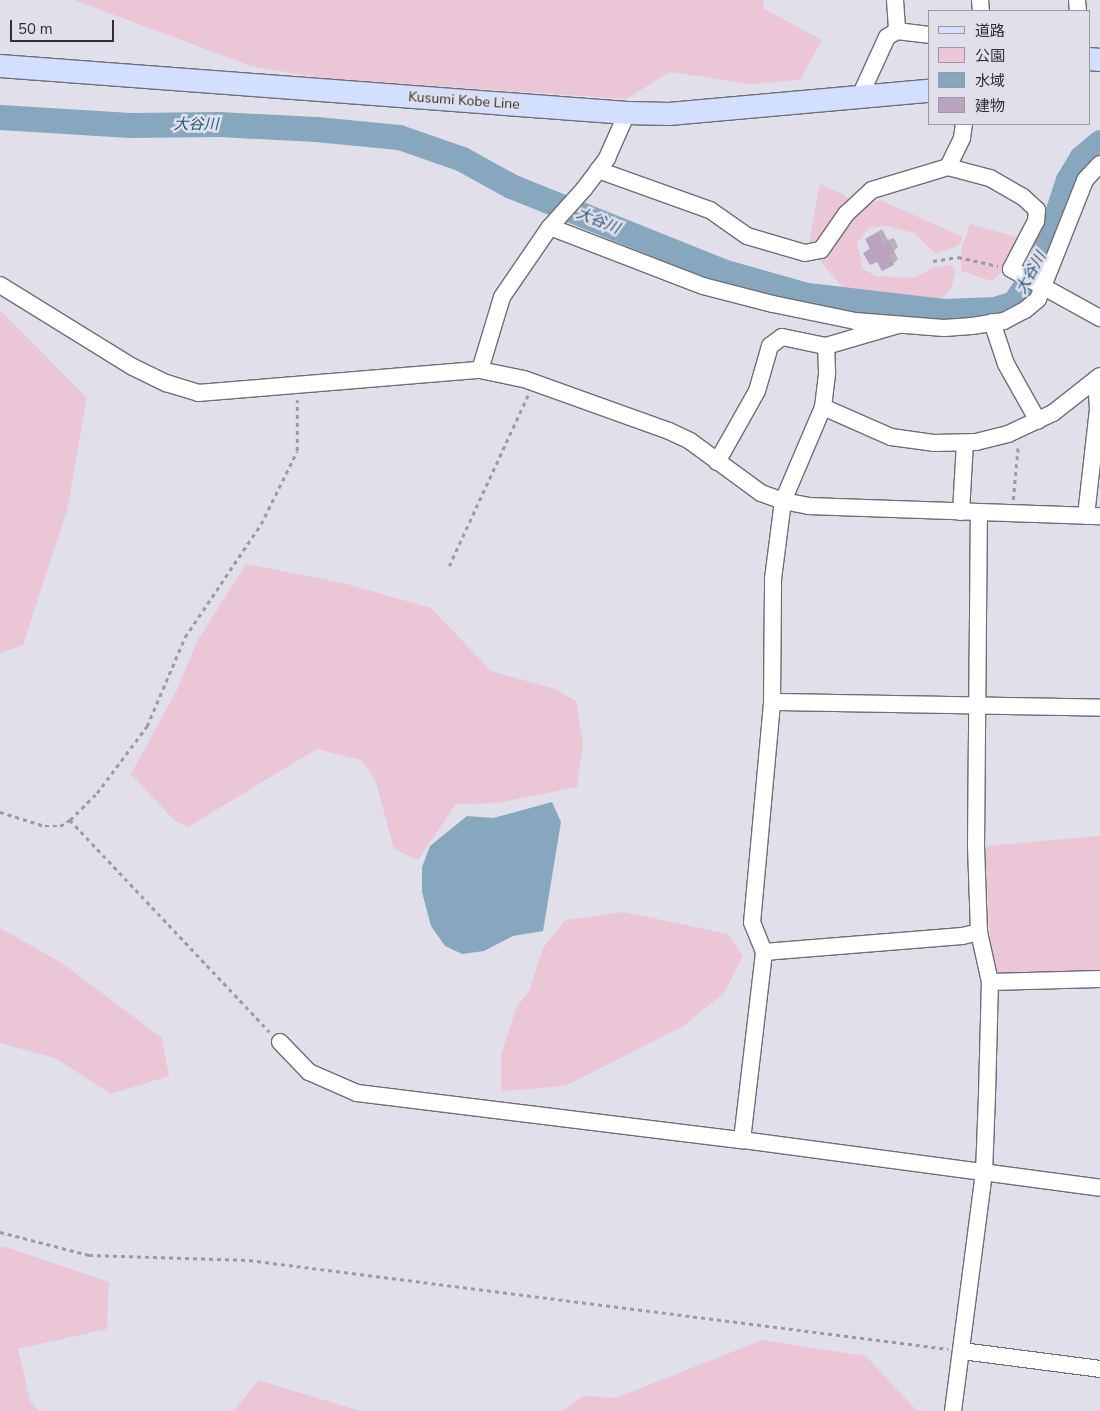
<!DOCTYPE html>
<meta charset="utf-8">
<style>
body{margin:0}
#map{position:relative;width:1100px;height:1411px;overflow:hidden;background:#e1dfea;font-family:"Nunito Sans","Noto Sans JP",sans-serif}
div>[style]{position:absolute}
.green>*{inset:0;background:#ebc6d7}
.water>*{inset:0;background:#86a7be}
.shadow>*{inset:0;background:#0003}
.river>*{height:25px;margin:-12.5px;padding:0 12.5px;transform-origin:12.5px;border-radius:12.5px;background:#86a7be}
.building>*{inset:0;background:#bba2bf}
.path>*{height:2.5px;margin-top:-1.25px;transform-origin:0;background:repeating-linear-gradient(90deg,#9c9ba3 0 4px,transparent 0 8px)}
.roads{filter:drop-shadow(1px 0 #6f6d77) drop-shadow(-1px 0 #6f6d77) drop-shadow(0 1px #6f6d77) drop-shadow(0 -1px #6f6d77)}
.minor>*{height:16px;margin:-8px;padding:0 8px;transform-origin:8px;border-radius:8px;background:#fff}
.secondary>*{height:22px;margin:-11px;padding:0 11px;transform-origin:11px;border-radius:11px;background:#d3dffe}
span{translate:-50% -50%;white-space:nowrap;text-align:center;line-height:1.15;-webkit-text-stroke:5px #e1dfea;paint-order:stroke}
.street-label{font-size:14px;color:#302f33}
.water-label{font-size:15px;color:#21587a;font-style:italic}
.legend{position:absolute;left:928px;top:10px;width:162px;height:115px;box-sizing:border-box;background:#e1dfea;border:1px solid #9a99a1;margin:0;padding:6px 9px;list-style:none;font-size:15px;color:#302f33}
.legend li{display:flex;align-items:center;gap:10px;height:25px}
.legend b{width:25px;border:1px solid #9a99a1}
.scale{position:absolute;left:10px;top:20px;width:104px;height:22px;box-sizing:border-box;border:2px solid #302f33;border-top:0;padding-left:6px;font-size:15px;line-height:18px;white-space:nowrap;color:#302f33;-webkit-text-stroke:4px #e1dfea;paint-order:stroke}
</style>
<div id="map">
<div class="green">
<div style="clip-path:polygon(74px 0,764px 0,763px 8px,822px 40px,800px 80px,751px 84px,670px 72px,626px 99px,322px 78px,251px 66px)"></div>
<div style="clip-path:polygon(820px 184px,843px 194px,859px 209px,880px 200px,963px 237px,958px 246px,936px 254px,914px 233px,887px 226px,869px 228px,857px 243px,863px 269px,876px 276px,914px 278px,935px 267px,950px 265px,956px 271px,951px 288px,938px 304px,848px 293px,824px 266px,809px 241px)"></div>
<div style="clip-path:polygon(970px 224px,1019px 238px,1006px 268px,992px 281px,961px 271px,961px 251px)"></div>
<div style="clip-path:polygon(0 310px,87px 398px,67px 510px,23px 645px,0 653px)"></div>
<div style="clip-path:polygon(246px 564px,343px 583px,431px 608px,491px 671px,555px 689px,576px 701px,583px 745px,577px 787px,498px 803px,456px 804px,418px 860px,394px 849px,375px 779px,361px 760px,317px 749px,188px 827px,174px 820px,131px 774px,178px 688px,196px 643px)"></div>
<div style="clip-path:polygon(1100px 836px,1100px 972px,996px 976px,990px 940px,985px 846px)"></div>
<div style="clip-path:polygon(624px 912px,728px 934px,743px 956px,724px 993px,682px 1027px,565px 1086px,501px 1091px,501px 1055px,516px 1008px,529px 991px,543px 948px,565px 920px)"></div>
<div style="clip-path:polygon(0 928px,62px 963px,162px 1038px,169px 1076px,111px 1094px,55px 1058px,0 1043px)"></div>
<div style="clip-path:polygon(6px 1247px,109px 1282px,107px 1329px,18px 1349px,30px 1401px,39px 1411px,0 1411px,0 1248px)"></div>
<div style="clip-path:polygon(762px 1340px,866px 1356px,917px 1411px,562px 1411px,583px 1396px,616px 1398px)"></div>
<div style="clip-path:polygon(258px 1380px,360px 1411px,234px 1411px)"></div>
</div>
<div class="water">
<div style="clip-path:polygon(552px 802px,561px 822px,543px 931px,513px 936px,484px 951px,462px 954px,445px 946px,431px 926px,422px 892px,422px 867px,430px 846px,467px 816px,493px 818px)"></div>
</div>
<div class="shadow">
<div style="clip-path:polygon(882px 229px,888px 240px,894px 238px,898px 247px,894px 251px,898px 259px,893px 264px,865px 253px,870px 248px,867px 239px)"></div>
</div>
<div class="river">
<div style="left:0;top:117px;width:130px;rotate:3.5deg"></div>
<div style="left:130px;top:125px;width:89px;rotate:-0.6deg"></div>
<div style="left:219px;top:124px;width:97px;rotate:3deg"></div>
<div style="left:316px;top:129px;width:83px;rotate:5.5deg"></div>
<div style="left:399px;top:137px;width:67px;rotate:19.2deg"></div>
<div style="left:462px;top:159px;width:56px;rotate:28.9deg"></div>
<div style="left:511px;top:186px;width:227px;rotate:21.9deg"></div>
<div style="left:722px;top:271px;width:88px;rotate:15.8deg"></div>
<div style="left:807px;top:295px;width:137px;rotate:6.7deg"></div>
<div style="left:943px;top:311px;width:52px;rotate:-2.2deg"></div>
<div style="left:995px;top:309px;width:20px;rotate:-18deg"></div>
<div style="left:1014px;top:303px;width:47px;rotate:-56.3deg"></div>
<div style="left:1040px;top:264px;width:89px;rotate:-71.6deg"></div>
<div style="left:1068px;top:180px;width:26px;rotate:-59deg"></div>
<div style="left:1081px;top:158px;width:25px;rotate:-40deg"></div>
</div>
<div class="building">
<div style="clip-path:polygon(878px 232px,883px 244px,889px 242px,894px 253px,889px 255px,894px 265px,882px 271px,877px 262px,870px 265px,863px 253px,870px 249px,865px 239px)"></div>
</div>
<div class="path">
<div style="left:933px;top:261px;width:25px;rotate:-9deg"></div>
<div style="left:958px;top:257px;width:41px;rotate:12.7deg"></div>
<div style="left:1013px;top:500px;width:54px;rotate:-84.7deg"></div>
<div style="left:449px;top:566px;width:188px;rotate:-65.2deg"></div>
<div style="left:0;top:812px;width:47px;rotate:17.3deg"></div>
<div style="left:45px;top:826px;width:15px"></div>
<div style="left:60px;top:826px;width:12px;rotate:-31deg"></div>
<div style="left:70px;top:820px;width:38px;rotate:-45deg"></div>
<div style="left:97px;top:793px;width:84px;rotate:-53.3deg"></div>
<div style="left:147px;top:726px;width:97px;rotate:-66.9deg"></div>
<div style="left:185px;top:637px;width:136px;rotate:-56.1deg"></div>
<div style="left:261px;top:524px;width:81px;rotate:-63.7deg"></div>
<div style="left:297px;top:451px;width:51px;rotate:-90deg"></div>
<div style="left:70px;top:820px;width:291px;rotate:46.7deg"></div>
<div style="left:0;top:1232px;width:92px;rotate:14.5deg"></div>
<div style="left:89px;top:1255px;width:160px;rotate:1.8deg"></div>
<div style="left:249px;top:1260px;width:705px;rotate:7.26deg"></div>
</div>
<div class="roads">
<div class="minor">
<div style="left:895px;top:0;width:31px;rotate:86deg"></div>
<div style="left:897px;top:31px;width:32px;rotate:7deg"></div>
<div style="left:980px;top:0;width:11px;rotate:85deg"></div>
<div style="left:1077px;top:0;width:11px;rotate:85deg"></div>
<div style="left:860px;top:96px;width:65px;rotate:-65.4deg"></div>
<div style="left:887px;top:37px;width:12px;rotate:-31deg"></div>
<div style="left:948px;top:167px;width:43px;rotate:14.7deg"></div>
<div style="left:990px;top:178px;width:38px;rotate:30deg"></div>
<div style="left:1023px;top:197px;width:19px;rotate:43deg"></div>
<div style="left:1037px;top:210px;width:11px;rotate:95deg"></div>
<div style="left:1036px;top:221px;width:54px;rotate:117.5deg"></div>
<div style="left:1011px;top:269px;width:102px;rotate:28.8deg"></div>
<div style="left:598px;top:170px;width:119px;rotate:19.7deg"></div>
<div style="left:710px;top:210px;width:45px;rotate:35.1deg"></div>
<div style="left:747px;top:236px;width:60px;rotate:16.3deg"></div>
<div style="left:805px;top:253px;width:16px;rotate:-11deg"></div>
<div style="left:821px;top:250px;width:44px;rotate:-55.2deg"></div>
<div style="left:846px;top:214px;width:35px;rotate:-43deg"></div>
<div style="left:872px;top:190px;width:79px;rotate:-16.8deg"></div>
<div style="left:948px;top:167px;width:32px;rotate:-64deg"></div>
<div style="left:962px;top:138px;width:14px;rotate:-82deg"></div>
<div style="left:550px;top:227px;width:164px;rotate:21.1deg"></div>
<div style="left:703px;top:286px;width:72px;rotate:14.4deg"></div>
<div style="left:773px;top:304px;width:84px;rotate:11.7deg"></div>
<div style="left:855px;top:321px;width:89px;rotate:4.5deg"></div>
<div style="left:944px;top:328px;width:28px;rotate:-4deg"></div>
<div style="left:972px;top:326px;width:32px;rotate:-9deg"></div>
<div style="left:1004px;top:321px;width:24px;rotate:-28deg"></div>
<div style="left:1025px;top:310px;width:17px;rotate:-40deg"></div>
<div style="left:1038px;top:299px;width:128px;rotate:-68.4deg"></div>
<div style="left:1085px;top:180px;width:22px;rotate:-47deg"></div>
<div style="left:0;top:285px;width:156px;rotate:31.7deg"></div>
<div style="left:133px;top:367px;width:37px;rotate:26deg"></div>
<div style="left:166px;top:383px;width:34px;rotate:17deg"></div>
<div style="left:198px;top:393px;width:283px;rotate:-4.7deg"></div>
<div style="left:480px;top:370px;width:45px;rotate:11.6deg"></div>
<div style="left:524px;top:379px;width:154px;rotate:19.7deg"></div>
<div style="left:669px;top:431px;width:23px;rotate:25deg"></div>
<div style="left:690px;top:441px;width:88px;rotate:36.2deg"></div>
<div style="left:761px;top:493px;width:23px;rotate:20deg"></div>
<div style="left:783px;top:501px;width:26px;rotate:11deg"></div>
<div style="left:809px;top:506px;width:291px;rotate:2deg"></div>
<div style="left:992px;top:322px;width:44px;rotate:71.6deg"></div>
<div style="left:1006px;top:364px;width:65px;rotate:60.7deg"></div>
<div style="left:480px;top:370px;width:76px;rotate:-73.2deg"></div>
<div style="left:502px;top:297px;width:85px;rotate:-55.6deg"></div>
<div style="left:550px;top:227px;width:51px;rotate:-48.2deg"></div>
<div style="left:584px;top:189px;width:39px;rotate:-53deg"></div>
<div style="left:607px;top:158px;width:49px;rotate:-66deg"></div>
<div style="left:823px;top:407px;width:74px;rotate:23.8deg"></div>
<div style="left:891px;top:437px;width:43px;rotate:7.9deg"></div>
<div style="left:934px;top:443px;width:42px;rotate:-1.4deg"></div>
<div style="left:976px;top:442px;width:33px;rotate:-14deg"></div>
<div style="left:1008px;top:434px;width:50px;rotate:-25deg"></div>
<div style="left:1053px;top:413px;width:60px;rotate:-38.2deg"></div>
<div style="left:717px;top:462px;width:81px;rotate:-60.6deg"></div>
<div style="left:757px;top:391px;width:47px;rotate:-73.9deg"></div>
<div style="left:770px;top:346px;width:15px;rotate:-37deg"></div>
<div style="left:782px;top:337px;width:45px;rotate:11.6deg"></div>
<div style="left:961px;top:512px;width:69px;rotate:-86.7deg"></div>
<div style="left:1086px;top:516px;width:108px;rotate:-83.6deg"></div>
<div style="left:1098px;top:409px;width:30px;rotate:-94deg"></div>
<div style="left:772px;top:702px;width:328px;rotate:1deg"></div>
<div style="left:764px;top:952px;width:199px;rotate:-4.6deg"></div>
<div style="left:962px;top:936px;width:17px;rotate:-13deg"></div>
<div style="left:990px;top:982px;width:110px;rotate:-1.6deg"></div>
<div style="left:280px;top:1042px;width:42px;rotate:46deg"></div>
<div style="left:309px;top:1072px;width:52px;rotate:23.6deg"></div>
<div style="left:357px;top:1093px;width:388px;rotate:7deg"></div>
<div style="left:742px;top:1140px;width:361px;rotate:7.6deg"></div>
<div style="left:742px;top:1140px;width:189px;rotate:-83.3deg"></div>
<div style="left:764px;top:952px;width:31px;rotate:-112deg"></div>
<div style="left:752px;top:923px;width:222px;rotate:-84.8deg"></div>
<div style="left:772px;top:702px;width:123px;rotate:-89.5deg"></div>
<div style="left:773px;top:579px;width:79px;rotate:-82.7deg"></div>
<div style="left:783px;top:501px;width:102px;rotate:-66.9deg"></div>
<div style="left:823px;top:407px;width:35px;rotate:-83deg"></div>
<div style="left:827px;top:372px;width:26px;rotate:-92deg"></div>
<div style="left:826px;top:346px;width:75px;rotate:-16.3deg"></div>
<div style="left:962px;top:1351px;width:139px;rotate:7.4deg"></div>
<div style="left:953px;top:1411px;width:240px;rotate:-82.6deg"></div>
<div style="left:984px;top:1173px;width:78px;rotate:-87.8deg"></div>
<div style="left:987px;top:1095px;width:113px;rotate:-88.5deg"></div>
<div style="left:990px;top:982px;width:51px;rotate:-102.4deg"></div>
<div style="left:979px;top:932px;width:86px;rotate:-92deg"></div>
<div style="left:976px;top:846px;width:333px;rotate:-89.5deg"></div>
</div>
<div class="secondary">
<div style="left:1089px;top:59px;width:11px;rotate:5deg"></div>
<div style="left:0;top:66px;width:629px;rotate:4.29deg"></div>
<div style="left:627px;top:113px;width:42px;rotate:1.4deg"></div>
<div style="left:669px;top:114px;width:261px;rotate:-5.1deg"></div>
</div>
</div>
<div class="street-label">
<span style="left:464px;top:101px;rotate:4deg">Kusumi Kobe Line</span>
</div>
<div class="water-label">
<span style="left:196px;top:125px">大谷川</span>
<span style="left:598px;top:221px;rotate:22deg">大谷川</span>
<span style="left:1031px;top:273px;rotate:-61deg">大谷川</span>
</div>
<ul class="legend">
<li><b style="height:6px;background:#d3dffe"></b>道路</li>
<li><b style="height:14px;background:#ebc6d7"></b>公園</li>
<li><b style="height:14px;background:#86a7be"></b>水域</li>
<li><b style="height:14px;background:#bba2bf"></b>建物</li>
</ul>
<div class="scale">50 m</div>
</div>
